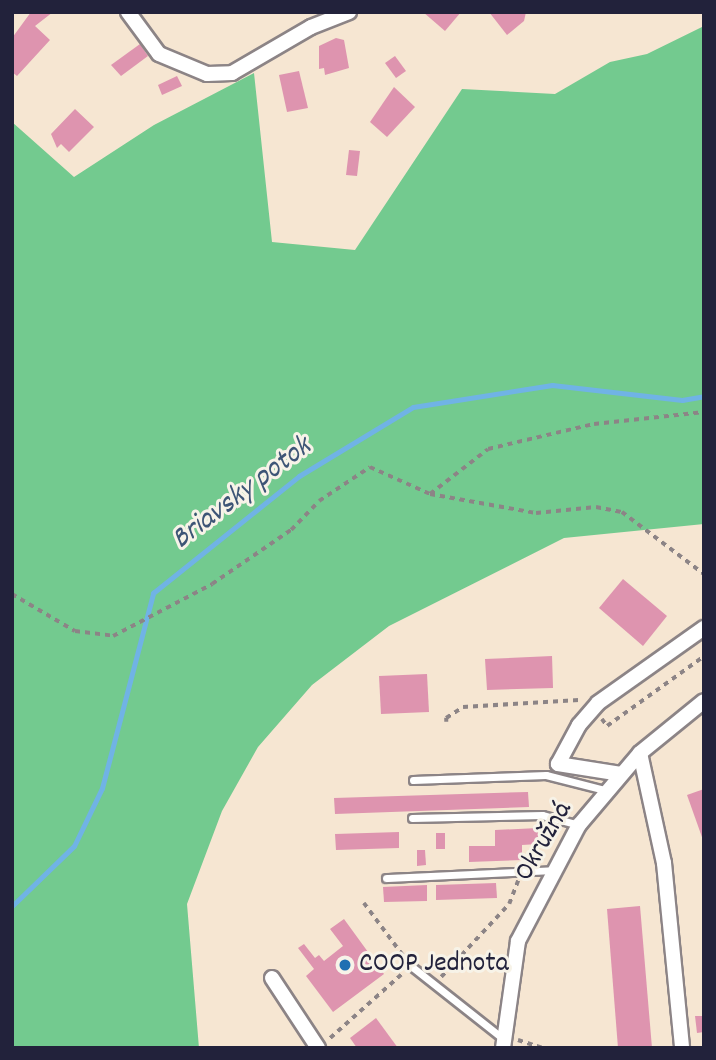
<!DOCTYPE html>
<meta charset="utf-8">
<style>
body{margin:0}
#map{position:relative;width:716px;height:1060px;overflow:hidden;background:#f6e6d2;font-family:Dekko,sans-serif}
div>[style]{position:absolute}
.green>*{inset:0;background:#73ca8f}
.stream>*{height:5px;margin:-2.5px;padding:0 2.5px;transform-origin:2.5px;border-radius:2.5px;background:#70b3e5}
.building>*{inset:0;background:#de94af}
.path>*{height:3.5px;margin-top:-1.75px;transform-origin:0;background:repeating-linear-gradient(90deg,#8c8486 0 5px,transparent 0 10px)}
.roads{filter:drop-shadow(2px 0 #8c8486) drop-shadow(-2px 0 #8c8486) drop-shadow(0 2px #8c8486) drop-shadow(0 -2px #8c8486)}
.lane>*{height:7px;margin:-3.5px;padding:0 3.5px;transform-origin:3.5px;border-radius:3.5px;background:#fff}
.street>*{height:14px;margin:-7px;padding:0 7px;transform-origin:7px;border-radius:7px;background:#fff}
.dots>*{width:19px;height:19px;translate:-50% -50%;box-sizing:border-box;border:4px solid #f7f3e8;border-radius:50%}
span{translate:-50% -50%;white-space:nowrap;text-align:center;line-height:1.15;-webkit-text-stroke:6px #f7f3e8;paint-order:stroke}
.street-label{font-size:28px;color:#22223b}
.poi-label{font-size:28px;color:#22223b}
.left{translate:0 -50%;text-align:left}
.water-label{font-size:30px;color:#3d5576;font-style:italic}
.frame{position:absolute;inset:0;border:14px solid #22223b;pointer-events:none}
</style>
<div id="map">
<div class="green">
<div style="clip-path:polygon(704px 26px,704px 524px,564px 538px,389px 626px,312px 685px,258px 747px,222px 811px,187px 904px,199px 1048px,12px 1048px,12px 122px,74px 177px,154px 125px,254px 73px,272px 242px,355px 250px,462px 89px,555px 94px,610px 62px,647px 54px)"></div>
</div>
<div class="stream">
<div style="left:12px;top:906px;width:86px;rotate:-44.1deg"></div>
<div style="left:74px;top:846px;width:64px;rotate:-64.2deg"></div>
<div style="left:102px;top:788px;width:202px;rotate:-75.3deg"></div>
<div style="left:153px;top:593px;width:187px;rotate:-38.7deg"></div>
<div style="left:299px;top:476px;width:133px;rotate:-31.2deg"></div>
<div style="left:413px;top:407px;width:141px;rotate:-9deg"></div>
<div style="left:552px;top:385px;width:131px;rotate:6.6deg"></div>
<div style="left:682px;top:400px;width:22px;rotate:-10deg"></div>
</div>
<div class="building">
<div style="clip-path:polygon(31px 12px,53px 12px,35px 26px,50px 40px,17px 76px,12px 72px,12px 38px)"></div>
<div style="clip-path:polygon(423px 12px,461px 12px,445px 31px)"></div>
<div style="clip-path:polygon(489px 12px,526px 12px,524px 21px,507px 35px)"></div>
<div style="clip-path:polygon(336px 38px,344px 40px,349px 68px,325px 75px,324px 68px,319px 69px,319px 46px)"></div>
<div style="clip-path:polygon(140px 44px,148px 56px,121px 76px,111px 65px)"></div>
<div style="clip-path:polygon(395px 56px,406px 71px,396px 78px,385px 63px)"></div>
<div style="clip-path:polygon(299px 71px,308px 108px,287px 112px,279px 75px)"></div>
<div style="clip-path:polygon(177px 76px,182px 86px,162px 95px,158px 85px)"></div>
<div style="clip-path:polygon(394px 87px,415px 107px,387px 137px,370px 122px)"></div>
<div style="clip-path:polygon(75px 109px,94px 127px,69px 152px,61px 144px,57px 148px,51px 134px)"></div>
<div style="clip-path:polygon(349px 150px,360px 151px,357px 176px,346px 175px)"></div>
<div style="clip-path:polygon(623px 579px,667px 616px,643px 646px,599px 608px)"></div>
<div style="clip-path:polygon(552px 656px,553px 688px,487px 690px,485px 659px)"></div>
<div style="clip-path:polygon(427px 674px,429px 712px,381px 714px,379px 676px)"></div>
<div style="clip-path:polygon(704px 789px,704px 839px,703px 840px,687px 795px)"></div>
<div style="clip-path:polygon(528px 792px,529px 807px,335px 814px,334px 798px)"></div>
<div style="clip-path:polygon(538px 828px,538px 844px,522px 845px,522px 860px,469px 862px,469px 846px,495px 846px,495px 830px)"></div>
<div style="clip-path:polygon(399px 832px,399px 848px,336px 850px,335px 834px)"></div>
<div style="clip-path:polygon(436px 833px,445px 833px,445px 849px,436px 849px)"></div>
<div style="clip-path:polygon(417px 850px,425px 850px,426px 865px,417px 866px)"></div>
<div style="clip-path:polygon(496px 883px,497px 898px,436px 900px,436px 885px)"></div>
<div style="clip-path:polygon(427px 885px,427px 901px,384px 902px,383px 887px)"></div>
<div style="clip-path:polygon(640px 906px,652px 1048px,618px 1048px,607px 909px)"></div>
<div style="clip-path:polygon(344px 919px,384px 974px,333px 1012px,306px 976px,314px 969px,298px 948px,304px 944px,315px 958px,319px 955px,324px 961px,343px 946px,330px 929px)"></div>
<div style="clip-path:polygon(695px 1016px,704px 1016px,704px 1032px,697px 1033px)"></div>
<div style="clip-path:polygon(376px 1018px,398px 1048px,357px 1048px,350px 1038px)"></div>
</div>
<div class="path">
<div style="left:430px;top:494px;width:108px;rotate:10.2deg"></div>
<div style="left:536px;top:513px;width:60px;rotate:-5.7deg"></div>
<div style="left:596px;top:507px;width:26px;rotate:11deg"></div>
<div style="left:622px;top:512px;width:103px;rotate:37.1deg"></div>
<div style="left:12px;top:594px;width:73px;rotate:30.4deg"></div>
<div style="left:75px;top:631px;width:38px;rotate:7deg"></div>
<div style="left:113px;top:636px;width:112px;rotate:-27.7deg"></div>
<div style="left:212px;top:584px;width:96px;rotate:-34.4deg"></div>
<div style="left:291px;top:530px;width:40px;rotate:-46deg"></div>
<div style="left:319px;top:501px;width:61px;rotate:-33.7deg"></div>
<div style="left:370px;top:467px;width:66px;rotate:24.2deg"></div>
<div style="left:430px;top:494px;width:73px;rotate:-37.8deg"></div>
<div style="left:488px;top:449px;width:109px;rotate:-13.3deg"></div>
<div style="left:594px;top:424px;width:111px;rotate:-6.2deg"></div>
<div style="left:602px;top:719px;width:9px;rotate:54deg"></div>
<div style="left:607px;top:726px;width:120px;rotate:-35.8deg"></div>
<div style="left:446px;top:722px;width:4px;rotate:-90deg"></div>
<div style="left:446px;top:718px;width:20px;rotate:-33deg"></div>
<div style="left:463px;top:707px;width:116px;rotate:-3.5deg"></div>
<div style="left:364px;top:903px;width:69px;rotate:53.3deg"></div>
<div style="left:441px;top:977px;width:100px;rotate:-47deg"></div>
<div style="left:509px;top:904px;width:25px;rotate:-69deg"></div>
<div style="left:330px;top:1038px;width:98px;rotate:-41.7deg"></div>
<div style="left:518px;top:1040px;width:26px;rotate:18deg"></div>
</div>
<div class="roads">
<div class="lane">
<div style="left:413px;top:780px;width:133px;rotate:-2.2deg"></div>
<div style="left:546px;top:775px;width:61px;rotate:14.3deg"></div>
<div style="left:412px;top:818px;width:130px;rotate:-1.3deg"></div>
<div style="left:542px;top:815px;width:38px;rotate:15deg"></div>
<div style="left:386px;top:878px;width:169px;rotate:-2.7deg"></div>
<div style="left:411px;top:966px;width:115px;rotate:38.3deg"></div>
</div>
<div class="street">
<div style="left:128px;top:12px;width:52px;rotate:53.6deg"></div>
<div style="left:159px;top:54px;width:52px;rotate:22.6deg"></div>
<div style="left:207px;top:74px;width:25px;rotate:-2deg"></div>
<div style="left:232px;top:73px;width:91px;rotate:-30.2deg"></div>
<div style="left:311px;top:27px;width:41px;rotate:-21.5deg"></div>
<div style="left:640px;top:753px;width:113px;rotate:77.7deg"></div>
<div style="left:664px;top:863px;width:186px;rotate:84.4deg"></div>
<div style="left:621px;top:774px;width:64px;rotate:-171deg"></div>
<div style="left:558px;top:764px;width:44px;rotate:-61.7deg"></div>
<div style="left:579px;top:725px;width:29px;rotate:-49deg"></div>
<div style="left:598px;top:703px;width:130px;rotate:-35.3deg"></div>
<div style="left:272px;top:978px;width:84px;rotate:56.7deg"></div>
<div style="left:503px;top:1048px;width:108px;rotate:-82deg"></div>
<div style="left:518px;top:941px;width:131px;rotate:-62.3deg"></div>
<div style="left:579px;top:825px;width:94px;rotate:-49.7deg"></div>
<div style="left:640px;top:753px;width:82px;rotate:-39.1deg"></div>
</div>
</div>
<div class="dots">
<div style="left:345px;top:965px;background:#1f6fb2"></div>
</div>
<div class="street-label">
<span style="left:545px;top:842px;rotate:-60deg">Okružná</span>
</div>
<div class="poi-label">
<span class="left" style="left:359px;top:965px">COOP Jednota</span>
</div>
<div class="water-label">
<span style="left:243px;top:495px;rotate:-37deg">Briavsky potok</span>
</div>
<div class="frame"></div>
</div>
